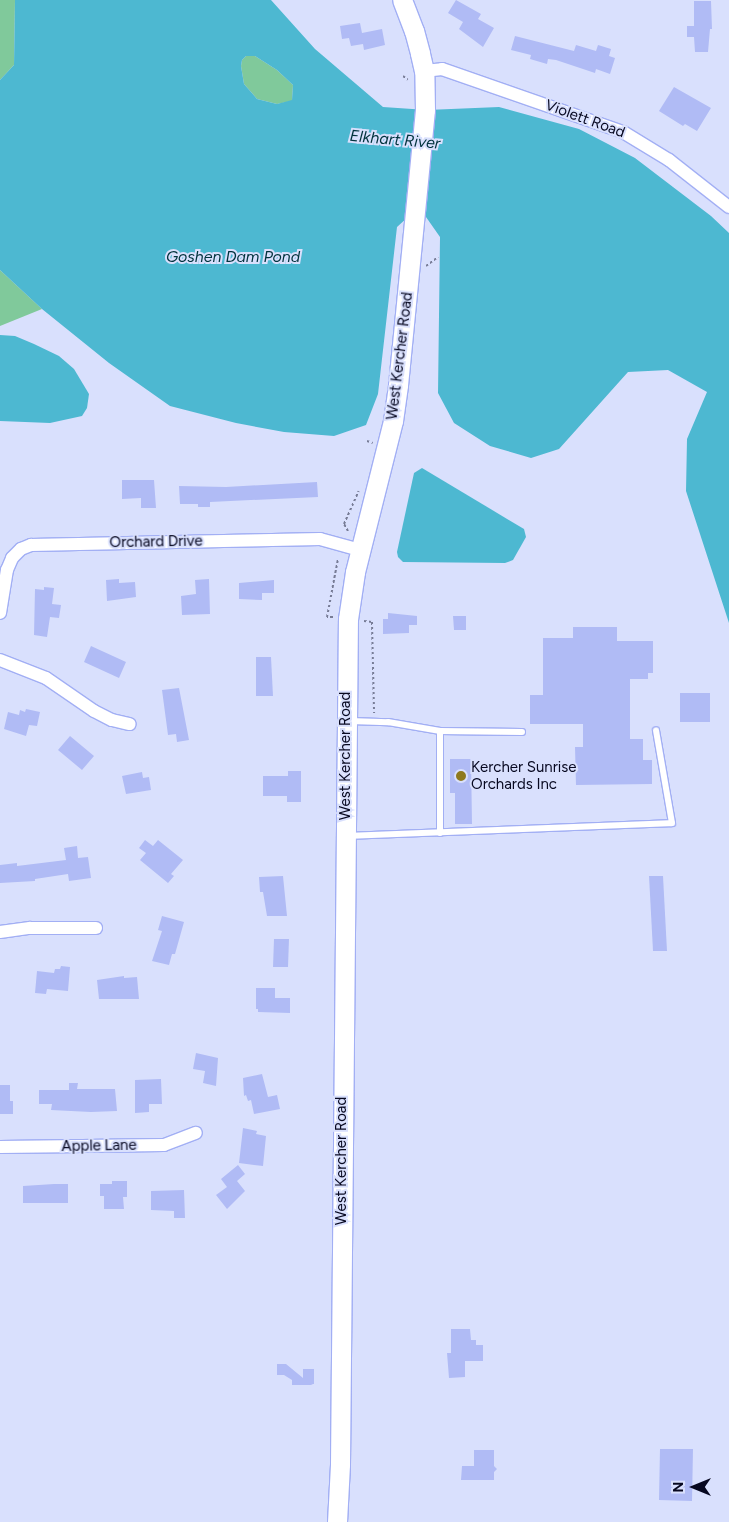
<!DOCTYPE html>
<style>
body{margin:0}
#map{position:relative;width:729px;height:1522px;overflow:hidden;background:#d9e0fd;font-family:Figtree,sans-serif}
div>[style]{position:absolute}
.green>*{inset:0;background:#80c99b}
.water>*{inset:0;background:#4db8d1}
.building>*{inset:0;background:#b0bbf5}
.path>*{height:2px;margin-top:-1px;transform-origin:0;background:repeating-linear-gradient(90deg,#777c96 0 2.5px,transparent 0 5px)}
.roads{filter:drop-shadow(1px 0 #a2aff4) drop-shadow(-1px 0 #a2aff4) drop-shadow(0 1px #a2aff4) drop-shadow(0 -1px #a2aff4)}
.lane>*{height:6px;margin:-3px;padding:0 3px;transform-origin:3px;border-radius:3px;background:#fff}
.street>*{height:12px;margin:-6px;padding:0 6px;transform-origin:6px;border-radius:6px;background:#fff}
.secondary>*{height:19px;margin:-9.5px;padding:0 9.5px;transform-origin:9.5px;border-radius:9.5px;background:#fff}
.dots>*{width:14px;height:14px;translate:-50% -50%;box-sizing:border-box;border:2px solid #d9e0fd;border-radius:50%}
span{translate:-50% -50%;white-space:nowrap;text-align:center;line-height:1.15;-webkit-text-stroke:4px #d9e0fd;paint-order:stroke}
.street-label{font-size:15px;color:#070820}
.poi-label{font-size:15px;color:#070820}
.left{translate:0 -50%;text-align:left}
.water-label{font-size:16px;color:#00323c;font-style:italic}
.north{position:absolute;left:669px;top:1462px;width:50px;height:50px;-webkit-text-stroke:4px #d9e0fd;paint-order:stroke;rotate:270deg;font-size:14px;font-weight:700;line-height:20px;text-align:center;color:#070820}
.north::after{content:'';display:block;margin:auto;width:18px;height:22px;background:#070820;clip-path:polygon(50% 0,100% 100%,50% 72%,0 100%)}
</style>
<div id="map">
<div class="green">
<div style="clip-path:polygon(0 0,15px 0,14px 65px,0 80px)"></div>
<div style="clip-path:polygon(246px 56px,255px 56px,277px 70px,293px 85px,292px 101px,277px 104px,257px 99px,244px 84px,241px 66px,242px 60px)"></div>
<div style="clip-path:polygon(0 270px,42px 309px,0 326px)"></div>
</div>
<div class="water">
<div style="clip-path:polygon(evenodd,15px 0,271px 0,315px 49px,383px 107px,427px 110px,499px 107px,579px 129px,635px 158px,711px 216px,729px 233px,729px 623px,686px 491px,687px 439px,707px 392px,668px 370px,628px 372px,559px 449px,531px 458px,490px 446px,454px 423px,438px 393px,440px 237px,419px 207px,397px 227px,378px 394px,366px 425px,334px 436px,284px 432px,236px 423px,170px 406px,109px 363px,42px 309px,0 270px,0 80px,14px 65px,15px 0,246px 56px,255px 56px,277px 70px,293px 85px,292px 100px,277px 104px,257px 99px,244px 84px,241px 66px,242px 60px,246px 56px)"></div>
<div style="clip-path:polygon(0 335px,15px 336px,34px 344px,59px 356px,74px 369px,89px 394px,87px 408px,82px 416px,50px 423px,0 421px)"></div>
<div style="clip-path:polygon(422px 468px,524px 529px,526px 537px,513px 560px,505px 563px,403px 562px,398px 557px,397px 552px,414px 473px)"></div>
</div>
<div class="building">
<div style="clip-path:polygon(456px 0,481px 14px,478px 19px,494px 28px,483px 47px,459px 29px,463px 22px,448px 13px)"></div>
<div style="clip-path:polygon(694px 1px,711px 1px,712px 29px,710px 29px,708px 52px,695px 52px,694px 37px,687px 37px,687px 26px,694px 26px)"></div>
<div style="clip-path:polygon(360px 23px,362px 33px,382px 29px,385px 45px,364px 50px,363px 44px,351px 46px,349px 38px,342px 39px,340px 26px)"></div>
<div style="clip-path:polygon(515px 36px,574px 51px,576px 45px,596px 51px,598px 45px,611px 49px,609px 56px,615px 58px,610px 74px,596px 69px,595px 73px,556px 60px,548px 59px,547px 64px,530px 59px,531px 55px,511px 50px)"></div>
<div style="clip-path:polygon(674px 87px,711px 108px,697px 131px,685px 124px,683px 126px,659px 111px)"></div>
<div style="clip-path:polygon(122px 480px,154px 480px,156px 508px,141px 508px,141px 498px,122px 499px)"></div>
<div style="clip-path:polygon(317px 482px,318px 497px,210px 502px,210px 507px,198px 507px,198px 504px,180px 504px,179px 486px,226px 487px)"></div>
<div style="clip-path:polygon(119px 579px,119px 583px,135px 582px,136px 597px,107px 601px,106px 580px)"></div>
<div style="clip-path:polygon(209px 579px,210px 614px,182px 615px,181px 596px,196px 594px,195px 580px)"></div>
<div style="clip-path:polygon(274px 580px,274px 593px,262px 593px,262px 600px,239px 599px,239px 583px)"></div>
<div style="clip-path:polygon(44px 587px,54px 588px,52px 604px,61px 605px,59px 618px,50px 617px,47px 637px,34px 635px,35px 589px,44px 590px)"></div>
<div style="clip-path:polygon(388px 613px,417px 616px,417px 625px,409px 625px,409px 633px,383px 634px,383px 619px,388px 619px)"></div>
<div style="clip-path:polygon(453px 616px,466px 616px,466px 630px,454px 630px)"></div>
<div style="clip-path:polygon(573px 627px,617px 627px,617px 641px,653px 641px,653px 673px,648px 673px,648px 679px,630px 679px,630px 739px,643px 739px,643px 760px,652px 760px,652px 784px,576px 785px,575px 747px,583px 747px,583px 724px,530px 724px,530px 695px,543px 695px,543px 638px,573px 638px)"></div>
<div style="clip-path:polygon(91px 646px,126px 662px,119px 678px,84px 662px)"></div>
<div style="clip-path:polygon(256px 657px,271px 657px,273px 696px,256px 696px)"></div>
<div style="clip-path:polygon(179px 688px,189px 740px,177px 742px,176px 734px,168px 735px,162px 690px)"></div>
<div style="clip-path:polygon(680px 693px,710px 693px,710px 722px,680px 722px)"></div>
<div style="clip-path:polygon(26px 709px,40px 712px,37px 726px,29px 725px,26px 736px,4px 729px,8px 712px,19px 715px,20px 710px,25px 712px)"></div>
<div style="clip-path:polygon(70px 736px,94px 756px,82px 770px,58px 750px)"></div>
<div style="clip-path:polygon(450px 759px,471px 759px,472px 824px,455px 824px,455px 793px,450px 793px)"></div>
<div style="clip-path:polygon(288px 771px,301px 771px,301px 802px,287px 802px,287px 796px,263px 796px,263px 776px,288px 776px)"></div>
<div style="clip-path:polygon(142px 772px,143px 778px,149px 777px,151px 790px,126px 794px,122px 776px)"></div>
<div style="clip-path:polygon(145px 840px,153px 846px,158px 840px,183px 860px,171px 874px,174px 876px,168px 883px,140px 860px,146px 853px,139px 848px)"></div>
<div style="clip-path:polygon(77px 846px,78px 858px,88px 857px,91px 878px,69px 881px,68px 874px,35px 879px,35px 881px,0 883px,0 865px,17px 863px,17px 866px,66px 860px,64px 848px)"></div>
<div style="clip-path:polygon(283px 876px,287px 916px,267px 916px,263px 892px,260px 892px,259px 877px)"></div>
<div style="clip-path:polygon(649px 876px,663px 876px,667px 951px,653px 951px)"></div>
<div style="clip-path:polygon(162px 916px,184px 922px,175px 954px,172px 954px,169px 965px,152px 961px,162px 931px,158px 930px)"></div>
<div style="clip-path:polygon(274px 939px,289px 939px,288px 967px,273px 967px)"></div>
<div style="clip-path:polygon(61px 966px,70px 967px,68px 991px,47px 989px,46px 994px,35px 993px,37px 971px,54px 973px,55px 969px,60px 969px)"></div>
<div style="clip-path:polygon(124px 976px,124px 978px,137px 977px,139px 999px,99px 999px,97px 980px)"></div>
<div style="clip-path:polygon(256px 988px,275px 988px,275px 998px,290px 998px,290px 1013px,258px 1012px,258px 1009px,256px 1009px)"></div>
<div style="clip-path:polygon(196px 1053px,218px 1058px,216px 1086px,203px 1083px,205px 1071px,193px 1069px)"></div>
<div style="clip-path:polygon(262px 1074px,268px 1097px,277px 1095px,280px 1109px,254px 1114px,251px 1100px,248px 1101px,246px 1095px,244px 1096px,243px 1078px)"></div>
<div style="clip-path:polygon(161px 1079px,162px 1104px,149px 1104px,149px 1112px,135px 1113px,135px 1080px)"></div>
<div style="clip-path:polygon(69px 1083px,78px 1083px,77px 1089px,115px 1089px,117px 1111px,91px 1112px,51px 1110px,52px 1104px,39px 1104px,39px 1090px,69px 1090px)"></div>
<div style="clip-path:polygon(0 1085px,10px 1085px,10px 1101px,13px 1101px,13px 1114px,0 1114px)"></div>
<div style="clip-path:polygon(243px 1128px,257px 1131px,256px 1134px,266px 1136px,263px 1166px,239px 1163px)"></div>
<div style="clip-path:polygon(238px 1165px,245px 1174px,237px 1181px,245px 1191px,227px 1209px,216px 1195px,227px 1187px,221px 1179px)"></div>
<div style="clip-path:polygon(112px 1181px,127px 1181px,127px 1197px,123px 1197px,124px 1209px,104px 1209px,104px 1196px,100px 1196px,100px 1184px,112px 1184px)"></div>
<div style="clip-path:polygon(54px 1184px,68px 1184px,68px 1203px,23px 1203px,23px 1186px)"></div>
<div style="clip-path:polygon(184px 1190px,185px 1218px,174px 1218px,174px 1211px,151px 1210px,151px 1191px)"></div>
<div style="clip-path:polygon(451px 1329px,470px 1329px,471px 1340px,476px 1340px,476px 1345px,483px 1345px,483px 1361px,465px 1361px,465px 1377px,449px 1378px,447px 1353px,451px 1353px)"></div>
<div style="clip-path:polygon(277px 1364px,286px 1364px,303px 1378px,303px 1369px,314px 1369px,314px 1384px,311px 1384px,313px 1385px,292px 1385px,292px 1380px,284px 1375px,277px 1375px)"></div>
<div style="clip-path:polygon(660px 1449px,693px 1449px,692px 1501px,659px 1500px)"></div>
<div style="clip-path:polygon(474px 1450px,494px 1450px,494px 1466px,497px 1469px,494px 1472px,494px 1480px,461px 1480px,462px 1466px,474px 1466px)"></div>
</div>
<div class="path">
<div style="left:403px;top:76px;width:6px;rotate:39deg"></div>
<div style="left:426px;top:266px;width:15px;rotate:-37deg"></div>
<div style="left:367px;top:441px;width:6px;rotate:18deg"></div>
<div style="left:348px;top:531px;width:8px;rotate:-120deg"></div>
<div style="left:344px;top:524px;width:36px;rotate:-66deg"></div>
<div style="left:333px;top:617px;width:6px;rotate:180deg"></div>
<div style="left:327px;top:617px;width:59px;rotate:-79.3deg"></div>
<div style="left:364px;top:621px;width:8px;rotate:7deg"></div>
<div style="left:372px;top:622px;width:91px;rotate:88.7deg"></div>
</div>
<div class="roads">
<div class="lane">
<div style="left:350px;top:721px;width:38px;rotate:2deg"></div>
<div style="left:388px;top:722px;width:53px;rotate:9.8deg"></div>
<div style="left:440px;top:731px;width:82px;rotate:0.7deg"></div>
<div style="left:440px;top:731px;width:102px;rotate:90deg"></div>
<div style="left:349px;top:836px;width:323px;rotate:-2.3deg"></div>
<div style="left:672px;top:823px;width:94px;rotate:-99.8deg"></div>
</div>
<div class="street">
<div style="left:424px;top:71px;width:18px;rotate:-6deg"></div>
<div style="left:442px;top:69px;width:192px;rotate:19.2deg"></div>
<div style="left:623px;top:132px;width:54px;rotate:31.3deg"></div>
<div style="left:669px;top:160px;width:76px;rotate:38.1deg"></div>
<div style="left:0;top:613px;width:44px;rotate:-80.8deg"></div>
<div style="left:7px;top:570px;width:13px;rotate:-67deg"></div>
<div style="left:12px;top:558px;width:13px;rotate:-45deg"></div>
<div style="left:21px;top:549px;width:11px;rotate:-22deg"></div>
<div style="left:31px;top:545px;width:289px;rotate:-1.2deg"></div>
<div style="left:320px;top:539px;width:41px;rotate:15.4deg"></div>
<div style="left:0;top:660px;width:49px;rotate:21.4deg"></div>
<div style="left:46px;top:678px;width:58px;rotate:34.5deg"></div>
<div style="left:94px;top:711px;width:20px;rotate:27deg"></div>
<div style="left:112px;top:720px;width:18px;rotate:13deg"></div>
<div style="left:0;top:932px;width:30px;rotate:-8deg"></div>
<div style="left:30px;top:928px;width:66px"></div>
<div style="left:0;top:1147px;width:164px;rotate:-0.7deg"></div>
<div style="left:164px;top:1145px;width:34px;rotate:-21deg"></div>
</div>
<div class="secondary">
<div style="left:337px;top:1522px;width:58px;rotate:-87deg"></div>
<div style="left:340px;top:1464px;width:845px;rotate:-89.46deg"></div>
<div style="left:348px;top:619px;width:48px;rotate:-81.5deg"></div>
<div style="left:355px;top:572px;width:156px;rotate:-75.9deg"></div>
<div style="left:393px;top:421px;width:36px;rotate:-82deg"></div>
<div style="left:398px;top:385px;width:276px;rotate:-84.4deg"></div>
<div style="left:425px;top:110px;width:39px;rotate:-91deg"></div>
<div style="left:424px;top:71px;width:18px;rotate:-103deg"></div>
<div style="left:420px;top:53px;width:23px;rotate:-105deg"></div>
<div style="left:414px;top:31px;width:33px;rotate:-111deg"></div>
</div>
</div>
<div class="dots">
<div style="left:461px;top:776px;background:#8e791f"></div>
</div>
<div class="street-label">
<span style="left:585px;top:119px;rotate:20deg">Violett Road</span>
<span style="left:400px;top:356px;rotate:-83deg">West Kercher Road</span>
<span style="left:156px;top:542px;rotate:-1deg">Orchard Drive</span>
<span style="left:346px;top:756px;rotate:-90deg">West Kercher Road</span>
<span style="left:99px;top:1146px;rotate:-1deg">Apple Lane</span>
<span style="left:342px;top:1161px;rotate:-90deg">West Kercher Road</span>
</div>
<div class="poi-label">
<span class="left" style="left:471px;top:776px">Kercher Sunrise<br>Orchards Inc</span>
</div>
<div class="water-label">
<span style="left:395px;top:140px;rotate:5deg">Elkhart River</span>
<span style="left:233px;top:257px">Goshen Dam Pond</span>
</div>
<div class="north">N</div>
</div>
